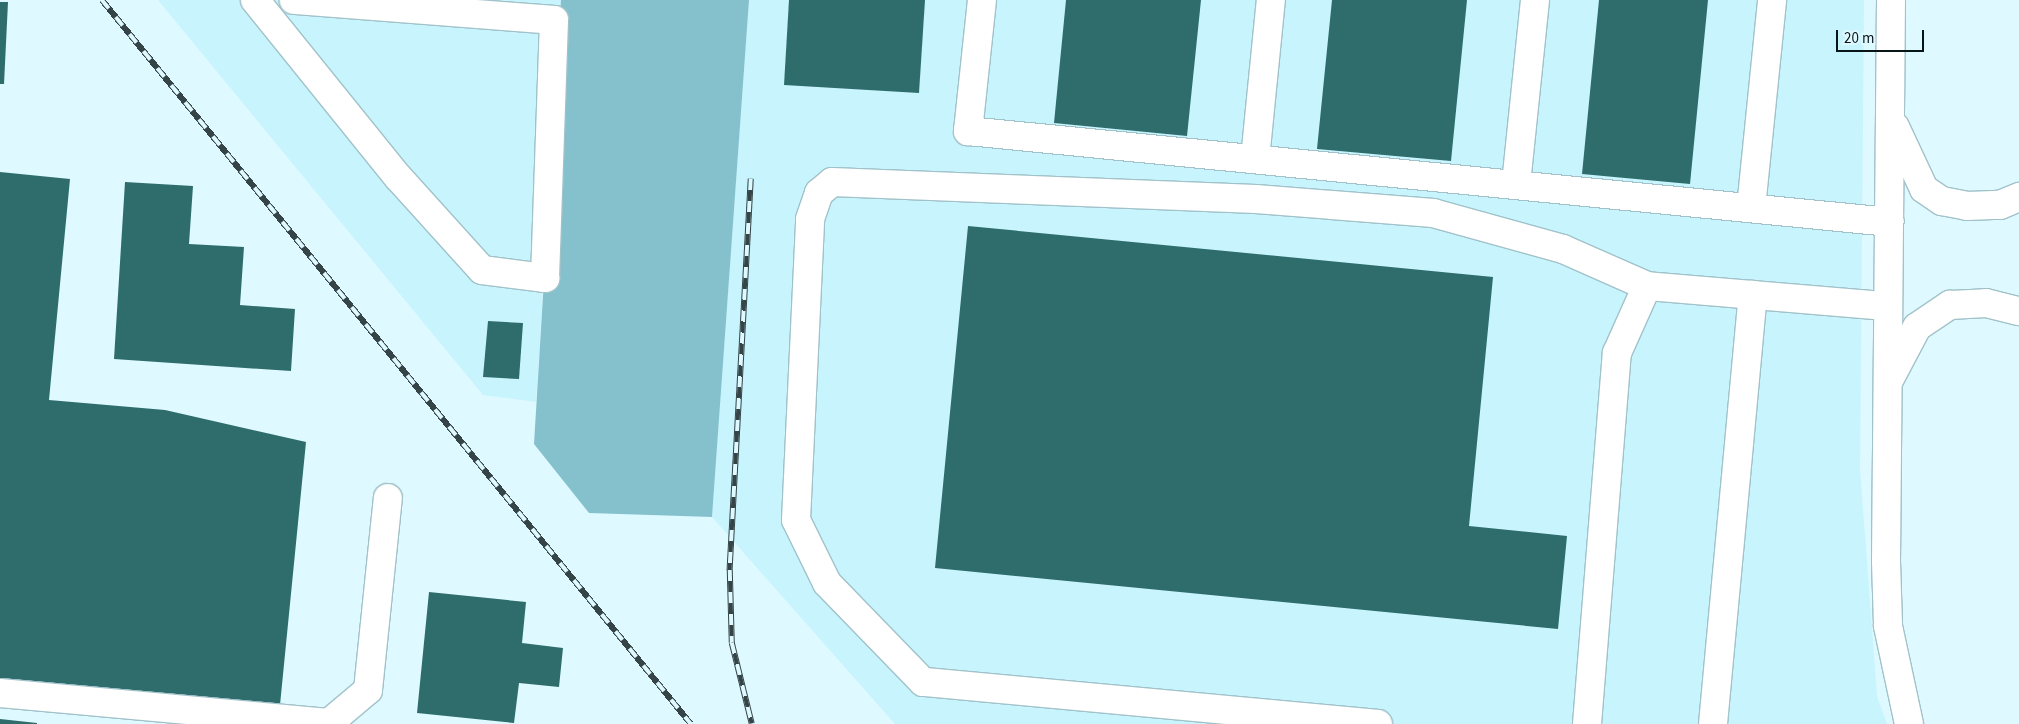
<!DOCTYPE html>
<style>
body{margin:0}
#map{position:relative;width:2019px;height:724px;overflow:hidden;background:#def9ff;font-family:"Source Sans 3",sans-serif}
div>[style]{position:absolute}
.built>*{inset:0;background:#c8f4fe}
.forest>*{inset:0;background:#85c1cd}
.building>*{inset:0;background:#2e6d6c}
.roads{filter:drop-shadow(1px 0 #a1c2c9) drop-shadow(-1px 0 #a1c2c9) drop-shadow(0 1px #a1c2c9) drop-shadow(0 -1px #a1c2c9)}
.minor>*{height:28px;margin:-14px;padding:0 14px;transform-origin:14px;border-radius:14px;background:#fff}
.rail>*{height:5.5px;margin-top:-2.75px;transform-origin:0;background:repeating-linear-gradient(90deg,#def9ff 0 11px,#354547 0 22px);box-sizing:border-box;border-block:1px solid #354547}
span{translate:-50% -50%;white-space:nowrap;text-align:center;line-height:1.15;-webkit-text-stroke:5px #def9ff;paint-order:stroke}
.scale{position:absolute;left:1836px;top:30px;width:88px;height:22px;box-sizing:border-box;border:2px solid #081517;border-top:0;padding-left:6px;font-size:15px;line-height:18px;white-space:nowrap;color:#081517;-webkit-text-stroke:4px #def9ff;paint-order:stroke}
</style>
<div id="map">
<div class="built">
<div style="clip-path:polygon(158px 0,561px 0,536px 402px,483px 395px)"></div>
<div style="clip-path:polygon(749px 0,1864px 0,1860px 469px,1877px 696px,1887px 724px,895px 724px,712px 517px)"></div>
</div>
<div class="forest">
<div style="clip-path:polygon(561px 0,749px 0,712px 517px,589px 513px,534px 444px)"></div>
</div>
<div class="building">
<div style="clip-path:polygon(789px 0,925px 0,919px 93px,784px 85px)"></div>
<div style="clip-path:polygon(1066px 0,1201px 0,1187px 136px,1054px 123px)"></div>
<div style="clip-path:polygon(1332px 0,1467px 0,1451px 161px,1317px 149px)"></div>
<div style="clip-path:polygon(1599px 0,1708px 0,1690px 184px,1582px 174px)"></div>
<div style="clip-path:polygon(0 2px,8px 2px,4px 84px,0 84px)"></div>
<div style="clip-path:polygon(0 172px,70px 179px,49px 400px,165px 410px,306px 442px,280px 705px,0 678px)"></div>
<div style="clip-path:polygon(125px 182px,193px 186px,189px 244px,244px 247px,240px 305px,295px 309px,291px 371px,114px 359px)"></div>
<div style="clip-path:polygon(968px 226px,1493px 277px,1469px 526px,1567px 536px,1558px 629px,935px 568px)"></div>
<div style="clip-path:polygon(488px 321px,523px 323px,519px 379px,483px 377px)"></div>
<div style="clip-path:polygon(429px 592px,526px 602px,522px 643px,563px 648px,559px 687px,519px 683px,514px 723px,417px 713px)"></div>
<div style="clip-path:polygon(0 719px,37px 723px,37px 724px,0 724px)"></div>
</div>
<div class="roads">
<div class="minor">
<div style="left:255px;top:0;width:228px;rotate:51.1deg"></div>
<div style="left:398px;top:177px;width:125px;rotate:47.9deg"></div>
<div style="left:482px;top:270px;width:64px;rotate:7.2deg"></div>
<div style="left:545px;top:278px;width:258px;rotate:-88deg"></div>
<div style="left:554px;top:20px;width:261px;rotate:-175.6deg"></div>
<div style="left:982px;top:0;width:132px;rotate:96.1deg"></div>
<div style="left:968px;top:131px;width:926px;rotate:5.64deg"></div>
<div style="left:1891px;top:0;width:561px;rotate:90.51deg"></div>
<div style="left:1886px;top:561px;width:65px;rotate:88.2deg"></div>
<div style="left:1888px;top:626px;width:100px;rotate:77.9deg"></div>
<div style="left:1895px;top:127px;width:68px;rotate:64.9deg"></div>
<div style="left:1924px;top:189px;width:22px;rotate:34deg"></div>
<div style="left:1942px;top:201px;width:25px;rotate:11deg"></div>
<div style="left:1967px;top:206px;width:33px;rotate:-2deg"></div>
<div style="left:2000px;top:205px;width:21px;rotate:-23deg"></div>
<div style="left:1255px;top:159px;width:160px;rotate:-84.3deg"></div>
<div style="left:1516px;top:184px;width:185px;rotate:-84.1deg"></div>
<div style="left:1751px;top:208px;width:209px;rotate:-84.2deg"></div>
<div style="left:1888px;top:382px;width:62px;rotate:-62.2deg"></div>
<div style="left:1917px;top:327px;width:40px;rotate:-34deg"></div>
<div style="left:1950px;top:305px;width:36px;rotate:-3deg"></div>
<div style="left:1986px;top:303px;width:34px;rotate:14deg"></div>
<div style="left:0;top:693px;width:330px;rotate:5.2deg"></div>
<div style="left:329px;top:723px;width:51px;rotate:-40.2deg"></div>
<div style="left:368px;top:690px;width:193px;rotate:-84.1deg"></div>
<div style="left:1378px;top:724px;width:457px;rotate:-174.7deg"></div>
<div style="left:923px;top:682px;width:138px;rotate:-134.1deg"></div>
<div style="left:827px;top:583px;width:70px;rotate:-116.2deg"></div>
<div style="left:796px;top:520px;width:301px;rotate:-87.3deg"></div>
<div style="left:810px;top:219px;width:28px;rotate:-71deg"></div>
<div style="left:819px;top:193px;width:17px;rotate:-40deg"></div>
<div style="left:832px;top:182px;width:424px;rotate:2.3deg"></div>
<div style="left:1256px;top:199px;width:178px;rotate:4.5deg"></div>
<div style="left:1433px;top:213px;width:135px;rotate:15.5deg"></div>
<div style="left:1563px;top:249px;width:92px;rotate:23.8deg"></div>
<div style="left:1587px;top:724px;width:372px;rotate:-85.4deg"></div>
<div style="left:1617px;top:353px;width:73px;rotate:-65.9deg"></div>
<div style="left:1647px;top:286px;width:241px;rotate:4.8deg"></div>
<div style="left:1713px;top:724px;width:431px;rotate:-84.7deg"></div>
</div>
</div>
<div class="rail">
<div style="left:102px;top:0;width:933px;rotate:50.87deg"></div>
<div style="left:751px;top:179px;width:392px;rotate:93.1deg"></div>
<div style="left:730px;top:570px;width:73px;rotate:88.4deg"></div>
<div style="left:732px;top:643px;width:83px;rotate:76.1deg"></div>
</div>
<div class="scale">20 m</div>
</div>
